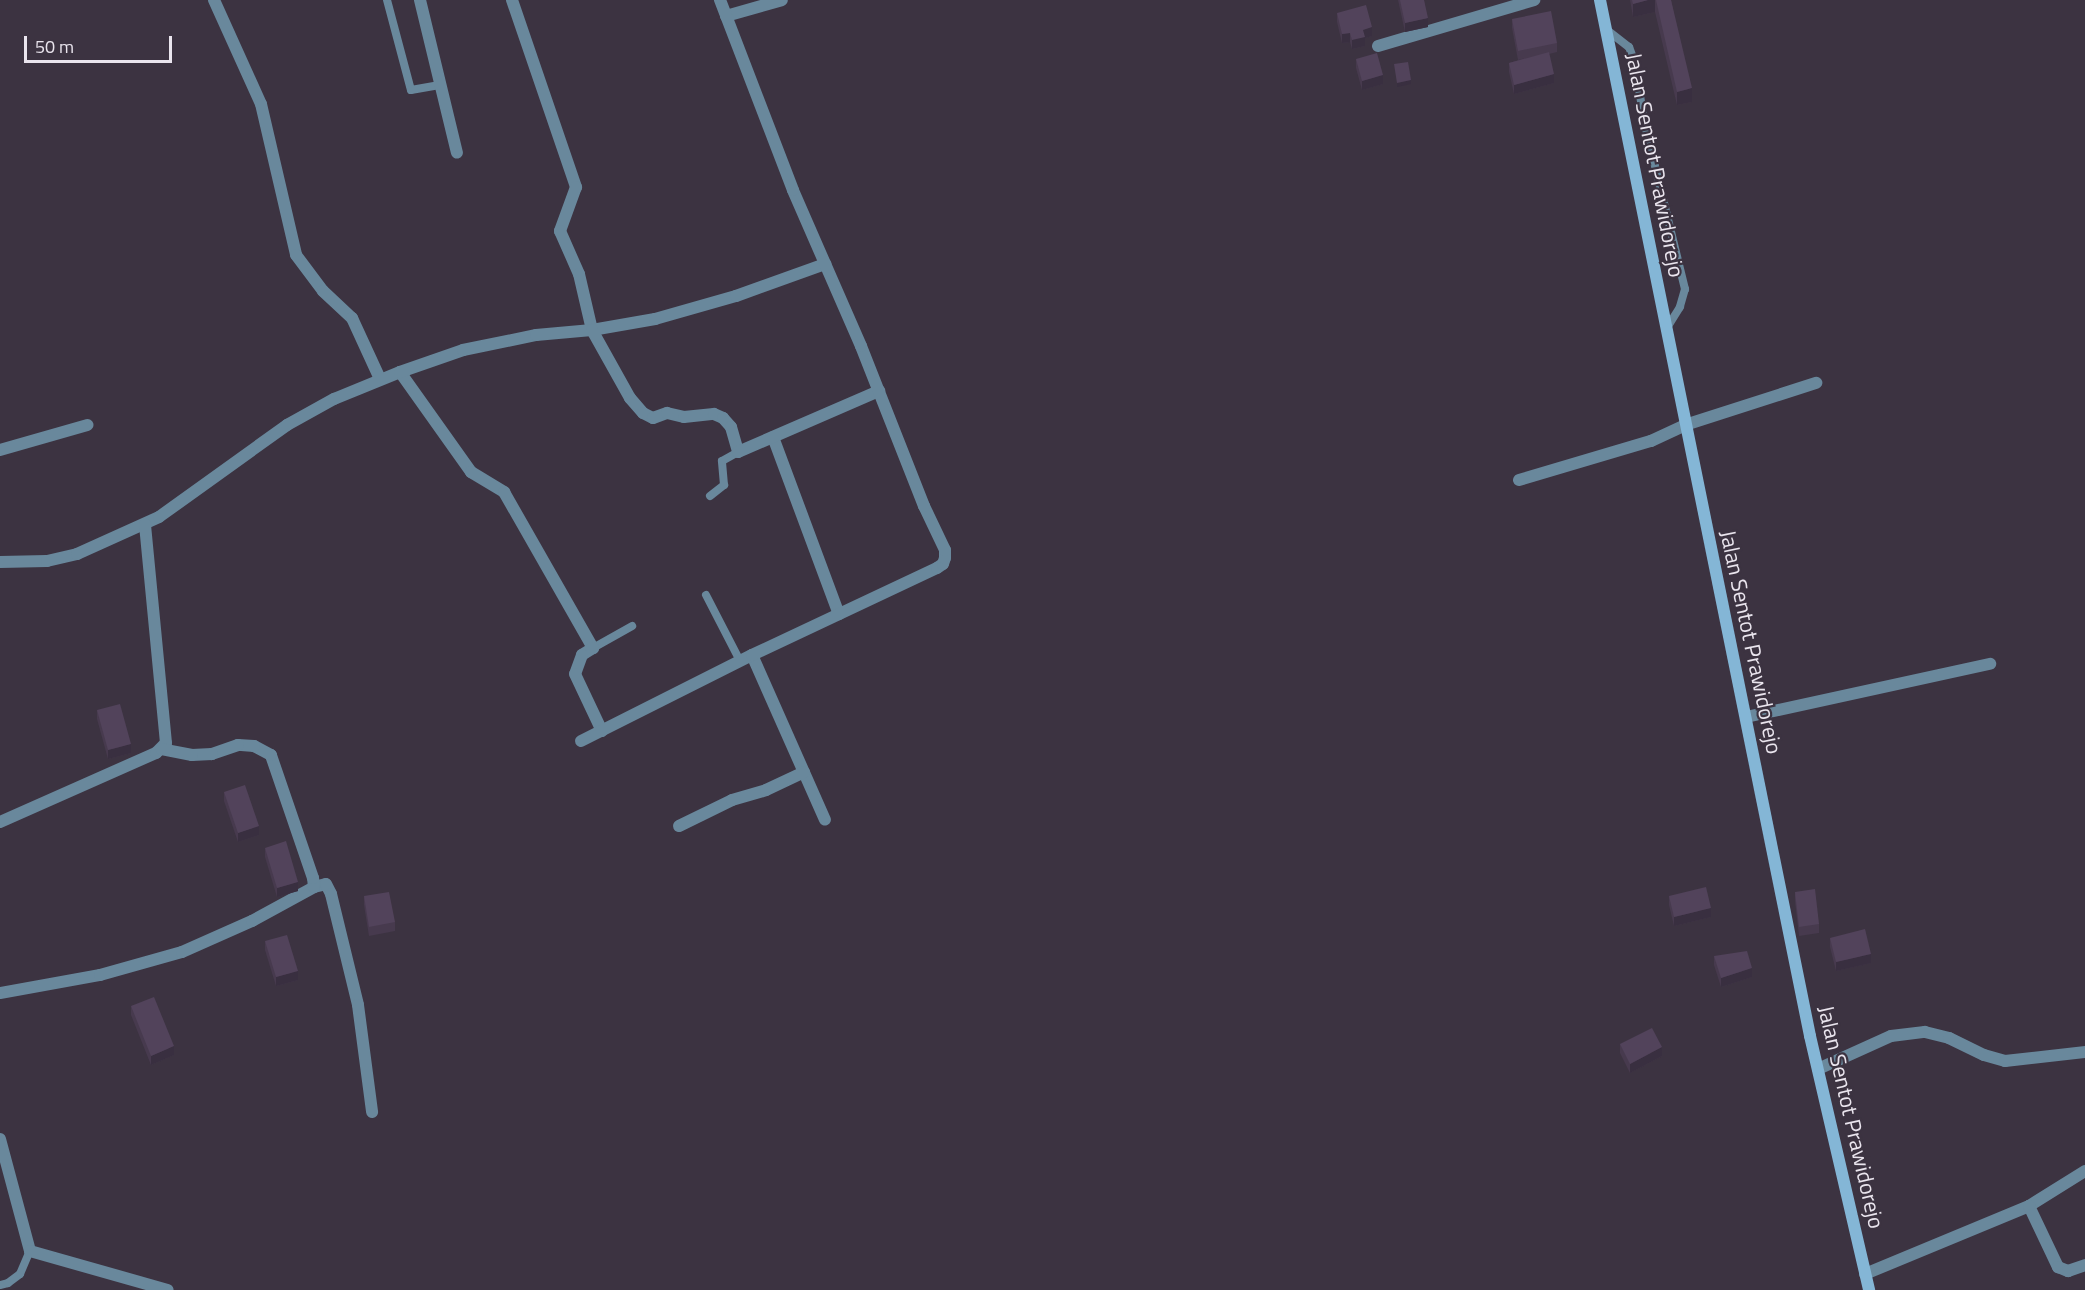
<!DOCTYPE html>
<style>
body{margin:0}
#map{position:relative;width:2085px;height:1290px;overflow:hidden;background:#3c3341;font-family:"Titillium Web",sans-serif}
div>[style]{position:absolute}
.lane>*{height:8px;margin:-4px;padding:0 4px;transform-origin:4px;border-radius:4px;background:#69889c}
.street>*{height:12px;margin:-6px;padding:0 6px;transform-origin:6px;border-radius:6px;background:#69889c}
.secondary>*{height:12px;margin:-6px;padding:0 6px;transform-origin:6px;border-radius:6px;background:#84b6d6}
.wall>*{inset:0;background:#473a4e}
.shaded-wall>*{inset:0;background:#392f40}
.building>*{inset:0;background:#52435b}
span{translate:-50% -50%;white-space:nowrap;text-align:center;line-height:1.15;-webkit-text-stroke:4.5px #3c3341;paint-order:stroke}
.street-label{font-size:22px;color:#eae5ee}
.scale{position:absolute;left:24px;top:36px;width:148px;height:27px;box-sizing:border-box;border:3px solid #eae5ee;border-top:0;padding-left:8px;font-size:18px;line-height:21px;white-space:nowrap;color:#eae5ee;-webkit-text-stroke:4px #3c3341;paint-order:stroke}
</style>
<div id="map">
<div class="lane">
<div style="left:387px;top:0;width:93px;rotate:75.1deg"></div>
<div style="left:411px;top:90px;width:29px;rotate:-10deg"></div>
<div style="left:1607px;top:30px;width:28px;rotate:38deg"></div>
<div style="left:1629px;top:47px;width:14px;rotate:69deg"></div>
<div style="left:1634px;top:60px;width:66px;rotate:80.4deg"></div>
<div style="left:1645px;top:125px;width:169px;rotate:76.3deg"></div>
<div style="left:1685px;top:289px;width:19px;rotate:106deg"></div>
<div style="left:1680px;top:307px;width:25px;rotate:122deg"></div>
<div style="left:710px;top:496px;width:18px;rotate:-38deg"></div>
<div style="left:724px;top:485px;width:24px;rotate:-95deg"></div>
<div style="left:722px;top:461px;width:18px;rotate:-29deg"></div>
<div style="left:706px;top:595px;width:74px;rotate:62.7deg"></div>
<div style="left:593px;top:648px;width:45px;rotate:-29.4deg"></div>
<div style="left:0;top:1285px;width:8px;rotate:-14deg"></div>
<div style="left:8px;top:1283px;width:15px;rotate:-37deg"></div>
<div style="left:20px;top:1274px;width:25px;rotate:-67deg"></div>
</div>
<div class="street">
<div style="left:214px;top:0;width:114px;rotate:65.7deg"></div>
<div style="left:261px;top:104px;width:155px;rotate:76.9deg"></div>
<div style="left:296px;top:255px;width:45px;rotate:53.1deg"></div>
<div style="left:323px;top:291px;width:40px;rotate:43deg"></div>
<div style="left:352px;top:318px;width:67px;rotate:65.3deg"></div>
<div style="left:420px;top:0;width:157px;rotate:76.4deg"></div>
<div style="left:512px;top:0;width:198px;rotate:71.1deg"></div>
<div style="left:576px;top:187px;width:47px;rotate:110deg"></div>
<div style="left:560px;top:231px;width:47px;rotate:66.2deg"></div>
<div style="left:579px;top:274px;width:57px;rotate:76.9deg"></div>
<div style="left:592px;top:330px;width:64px;rotate:-9.9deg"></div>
<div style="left:655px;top:319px;width:84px;rotate:-15.9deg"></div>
<div style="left:736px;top:296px;width:95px;rotate:-19.8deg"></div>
<div style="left:726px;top:16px;width:58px;rotate:-15.9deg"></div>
<div style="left:1378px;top:46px;width:163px;rotate:-16.4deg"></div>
<div style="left:400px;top:372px;width:123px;rotate:54.6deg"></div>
<div style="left:471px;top:472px;width:39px;rotate:31deg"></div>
<div style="left:504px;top:492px;width:180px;rotate:60.3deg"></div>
<div style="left:593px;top:648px;width:13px;rotate:148deg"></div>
<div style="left:582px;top:655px;width:20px;rotate:110deg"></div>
<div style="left:575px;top:674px;width:63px;rotate:64.7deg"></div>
<div style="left:773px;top:437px;width:189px;rotate:69.6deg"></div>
<div style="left:0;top:450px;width:91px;rotate:-16deg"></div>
<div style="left:1519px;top:480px;width:138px;rotate:-16.5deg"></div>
<div style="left:1651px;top:441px;width:38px;rotate:-25deg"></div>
<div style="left:1685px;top:425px;width:138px;rotate:-17.8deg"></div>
<div style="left:0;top:562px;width:47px;rotate:-1.2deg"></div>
<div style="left:47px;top:561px;width:31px;rotate:-13deg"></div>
<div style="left:77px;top:554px;width:90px;rotate:-24.3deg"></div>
<div style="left:159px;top:517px;width:158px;rotate:-35.7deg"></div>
<div style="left:287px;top:425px;width:54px;rotate:-29deg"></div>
<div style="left:334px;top:399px;width:71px;rotate:-22.2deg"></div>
<div style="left:400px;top:372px;width:67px;rotate:-19.2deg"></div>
<div style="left:463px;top:350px;width:75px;rotate:-11.6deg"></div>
<div style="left:536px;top:335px;width:56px;rotate:-5.1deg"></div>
<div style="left:592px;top:330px;width:78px;rotate:60.8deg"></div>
<div style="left:630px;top:398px;width:20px;rotate:49deg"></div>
<div style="left:643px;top:413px;width:11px;rotate:27deg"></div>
<div style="left:653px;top:418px;width:15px;rotate:-20deg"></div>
<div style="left:667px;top:413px;width:17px;rotate:13deg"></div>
<div style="left:684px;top:417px;width:30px;rotate:-6deg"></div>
<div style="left:714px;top:414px;width:10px;rotate:24deg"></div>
<div style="left:723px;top:418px;width:12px;rotate:48deg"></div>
<div style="left:731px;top:427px;width:26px;rotate:74deg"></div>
<div style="left:738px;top:452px;width:154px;rotate:-23.4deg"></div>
<div style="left:752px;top:655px;width:180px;rotate:66.1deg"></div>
<div style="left:1746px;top:717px;width:250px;rotate:-12.3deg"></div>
<div style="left:581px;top:741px;width:191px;rotate:-26.7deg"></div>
<div style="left:752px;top:655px;width:204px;rotate:-25.2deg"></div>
<div style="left:937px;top:568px;width:7px;rotate:-34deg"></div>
<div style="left:943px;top:564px;width:6px;rotate:-72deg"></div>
<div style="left:945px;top:558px;width:8px;rotate:-90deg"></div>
<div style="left:945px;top:550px;width:49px;rotate:-115.5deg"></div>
<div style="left:924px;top:506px;width:172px;rotate:-111.5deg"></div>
<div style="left:861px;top:346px;width:170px;rotate:-113.6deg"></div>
<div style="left:793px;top:190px;width:204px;rotate:-111deg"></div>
<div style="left:0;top:822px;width:171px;rotate:-23.9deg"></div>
<div style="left:156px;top:753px;width:14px;rotate:-45deg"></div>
<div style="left:166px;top:743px;width:220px;rotate:-95.5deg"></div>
<div style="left:679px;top:826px;width:59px;rotate:-26.1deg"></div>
<div style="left:732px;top:800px;width:35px;rotate:-16deg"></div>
<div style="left:766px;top:790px;width:42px;rotate:-25.3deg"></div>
<div style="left:314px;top:887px;width:12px;rotate:-14deg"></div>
<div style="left:326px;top:884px;width:11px;rotate:63deg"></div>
<div style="left:331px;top:894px;width:114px;rotate:76.3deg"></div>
<div style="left:358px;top:1005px;width:108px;rotate:82.5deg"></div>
<div style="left:0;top:993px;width:102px;rotate:-10.2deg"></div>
<div style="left:100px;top:975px;width:85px;rotate:-15.7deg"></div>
<div style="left:182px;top:952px;width:77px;rotate:-23.9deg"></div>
<div style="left:252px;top:921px;width:71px;rotate:-28.7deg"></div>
<div style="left:314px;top:887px;width:9px;rotate:-96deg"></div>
<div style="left:313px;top:878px;width:130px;rotate:-108.9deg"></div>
<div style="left:271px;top:755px;width:19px;rotate:-152deg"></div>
<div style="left:254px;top:746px;width:16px;rotate:-176deg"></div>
<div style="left:238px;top:745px;width:28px;rotate:161deg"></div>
<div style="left:212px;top:754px;width:20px;rotate:177deg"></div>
<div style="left:192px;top:755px;width:31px;rotate:-169deg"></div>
<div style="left:1818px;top:1069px;width:80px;rotate:-24.3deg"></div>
<div style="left:1891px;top:1036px;width:34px;rotate:-7deg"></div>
<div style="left:1925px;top:1032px;width:25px;rotate:14deg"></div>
<div style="left:1949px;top:1038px;width:39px;rotate:26deg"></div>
<div style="left:1984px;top:1055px;width:22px;rotate:16deg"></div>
<div style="left:2005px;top:1061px;width:81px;rotate:-6.4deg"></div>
<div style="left:0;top:1139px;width:116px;rotate:75deg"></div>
<div style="left:30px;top:1251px;width:143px;rotate:15.8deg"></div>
<div style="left:2029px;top:1206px;width:66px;rotate:-32deg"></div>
<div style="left:1865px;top:1274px;width:178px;rotate:-22.5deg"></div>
<div style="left:2029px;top:1206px;width:68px;rotate:64.6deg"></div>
<div style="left:2058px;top:1267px;width:11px;rotate:22deg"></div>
<div style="left:2068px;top:1271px;width:18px;rotate:-19deg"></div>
</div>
<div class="secondary">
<div style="left:1600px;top:0;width:1057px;rotate:78.54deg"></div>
<div style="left:1810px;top:1036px;width:261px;rotate:76.9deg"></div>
</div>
<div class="wall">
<div style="clip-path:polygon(1398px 0,1424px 0,1428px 27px,1405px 32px)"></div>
<div style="clip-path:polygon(1630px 0,1671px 0,1692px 102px,1677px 105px,1655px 12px,1633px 17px)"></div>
<div style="clip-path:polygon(1337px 13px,1372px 36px,1365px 38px,1365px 46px,1352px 49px,1350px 42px,1342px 43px,1337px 22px)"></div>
<div style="clip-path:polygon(1512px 19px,1557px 43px,1557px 52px,1549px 54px,1554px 83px,1514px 94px,1509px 72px,1509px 63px,1526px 58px,1518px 60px,1512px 28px)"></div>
<div style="clip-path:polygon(1356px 59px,1383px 84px,1362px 90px,1356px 68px)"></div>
<div style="clip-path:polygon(97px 710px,131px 753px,108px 759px,97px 719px)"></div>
<div style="clip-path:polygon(224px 792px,259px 835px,238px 842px,224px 801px)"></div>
<div style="clip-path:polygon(265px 848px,298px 891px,277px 897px,265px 857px)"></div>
<div style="clip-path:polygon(1795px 892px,1819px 924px,1819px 933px,1799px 936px,1795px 901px)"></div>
<div style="clip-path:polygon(364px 896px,395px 922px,395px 931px,369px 936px,364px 905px)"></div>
<div style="clip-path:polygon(1669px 896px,1711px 917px,1674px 926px,1669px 905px)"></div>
<div style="clip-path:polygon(1830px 938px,1871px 963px,1836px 971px,1830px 947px)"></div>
<div style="clip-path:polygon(265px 941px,298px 980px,276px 986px,265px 950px)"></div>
<div style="clip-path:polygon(1714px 956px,1752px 977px,1721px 987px,1714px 965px)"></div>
<div style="clip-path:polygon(131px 1006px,174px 1055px,151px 1065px,131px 1015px)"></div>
<div style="clip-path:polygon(1620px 1044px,1662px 1056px,1630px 1073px,1620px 1053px)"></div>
</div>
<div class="shaded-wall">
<div style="clip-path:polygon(1648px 0,1655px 0,1655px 12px,1633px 17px,1633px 4px)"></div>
<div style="clip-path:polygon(1428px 18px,1428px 27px,1405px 32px,1405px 23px)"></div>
<div style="clip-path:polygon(1372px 27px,1372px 36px,1365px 38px,1365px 46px,1352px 49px,1352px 40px,1363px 30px)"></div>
<div style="clip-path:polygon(1350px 33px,1350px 42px,1342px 43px,1342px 34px)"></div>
<div style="clip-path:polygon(1554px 74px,1554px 83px,1514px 94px,1514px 85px)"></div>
<div style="clip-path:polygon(1383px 75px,1383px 84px,1362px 90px,1362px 81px)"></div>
<div style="clip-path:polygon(1411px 80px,1411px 84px,1397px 87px,1397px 83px)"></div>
<div style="clip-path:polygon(1692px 88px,1692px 102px,1677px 105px,1677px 92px)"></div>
<div style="clip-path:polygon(131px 744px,131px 753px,108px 759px,108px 750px)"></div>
<div style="clip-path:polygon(259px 826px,259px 835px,238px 842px,238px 833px)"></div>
<div style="clip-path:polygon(298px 882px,298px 891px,277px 897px,277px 888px)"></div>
<div style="clip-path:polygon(1711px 908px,1711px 917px,1674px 926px,1674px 917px)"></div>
<div style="clip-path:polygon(1871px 954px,1871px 963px,1836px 971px,1836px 962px)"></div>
<div style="clip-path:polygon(1752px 968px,1752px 977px,1721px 987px,1721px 978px)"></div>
<div style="clip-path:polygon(298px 971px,298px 980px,276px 986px,276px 977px)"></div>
<div style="clip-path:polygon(174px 1046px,174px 1055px,151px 1065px,151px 1056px)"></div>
<div style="clip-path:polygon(1662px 1047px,1662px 1056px,1630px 1073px,1630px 1064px)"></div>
</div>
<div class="building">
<div style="clip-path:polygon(1400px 0,1424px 0,1428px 18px,1405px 23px)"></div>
<div style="clip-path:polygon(1632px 0,1648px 0,1633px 4px)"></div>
<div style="clip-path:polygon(1656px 0,1671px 0,1692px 88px,1677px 92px)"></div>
<div style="clip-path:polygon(1366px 5px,1372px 27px,1363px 30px,1365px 37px,1352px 40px,1350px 33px,1342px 34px,1337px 13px)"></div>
<div style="clip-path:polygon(1551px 11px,1557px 43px,1518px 51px,1512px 19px)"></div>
<div style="clip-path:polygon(1549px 52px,1554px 74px,1514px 85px,1509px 63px)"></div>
<div style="clip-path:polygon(1377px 53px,1383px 75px,1362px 81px,1356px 59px)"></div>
<div style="clip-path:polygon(1408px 62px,1411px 80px,1397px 83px,1394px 64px)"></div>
<div style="clip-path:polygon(120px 704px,131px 744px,108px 750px,97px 710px)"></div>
<div style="clip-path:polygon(245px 785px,259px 826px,238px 833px,224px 792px)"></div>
<div style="clip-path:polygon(286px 841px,298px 882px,277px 888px,265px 848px)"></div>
<div style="clip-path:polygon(1706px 887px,1711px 908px,1674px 917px,1669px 896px)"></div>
<div style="clip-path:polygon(1815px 889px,1819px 924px,1799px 927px,1795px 892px)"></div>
<div style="clip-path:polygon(389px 892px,395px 922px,369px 927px,364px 896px)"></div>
<div style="clip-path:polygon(1865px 929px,1871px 954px,1836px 962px,1830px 938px)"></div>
<div style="clip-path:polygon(287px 935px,298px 971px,276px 977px,265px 941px)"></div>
<div style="clip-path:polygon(1747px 951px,1752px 968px,1721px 978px,1714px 956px)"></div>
<div style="clip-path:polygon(154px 997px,174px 1046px,151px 1056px,131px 1006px)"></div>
<div style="clip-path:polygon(1652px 1028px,1662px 1047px,1630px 1064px,1620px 1044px)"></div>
</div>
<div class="street-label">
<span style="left:1655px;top:165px;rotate:79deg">Jalan Sentot Prawidorejo</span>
<span style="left:1751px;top:642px;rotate:78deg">Jalan Sentot Prawidorejo</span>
<span style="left:1851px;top:1117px;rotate:77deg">Jalan Sentot Prawidorejo</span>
</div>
<div class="scale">50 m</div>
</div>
